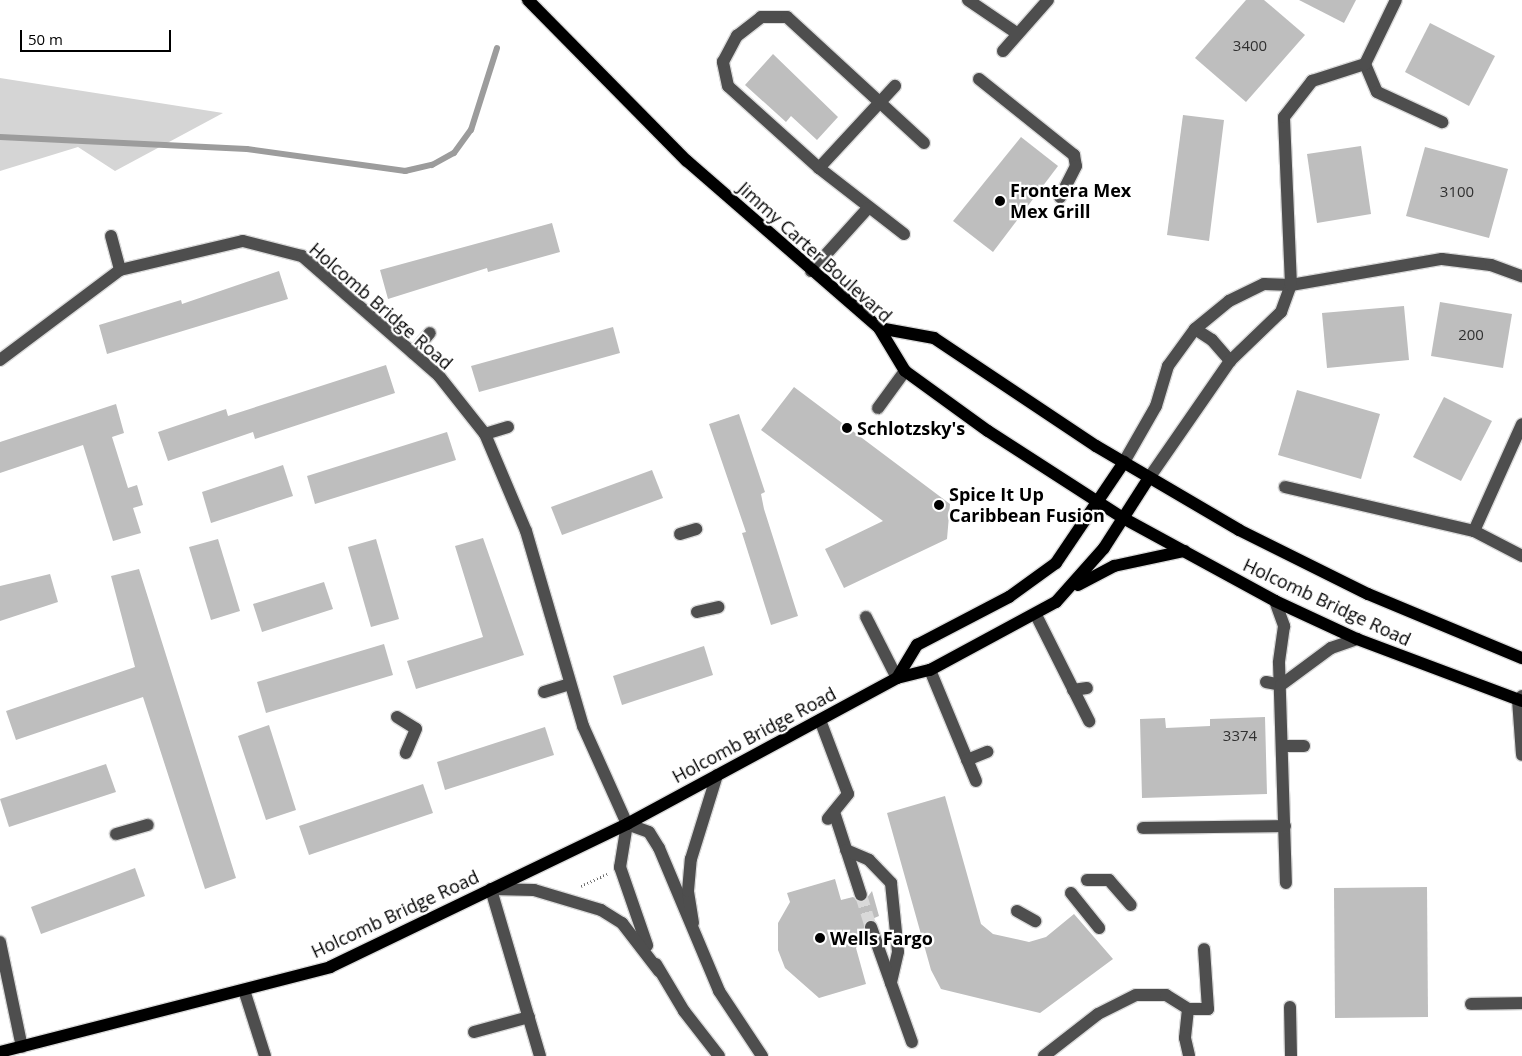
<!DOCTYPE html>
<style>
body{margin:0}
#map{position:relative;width:1522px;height:1056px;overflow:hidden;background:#fff;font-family:"Open Sans",sans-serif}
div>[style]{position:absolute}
.green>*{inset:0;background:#d5d5d5}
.stream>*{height:6px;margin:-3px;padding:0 3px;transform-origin:3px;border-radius:3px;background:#9c9c9c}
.building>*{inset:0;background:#bebebe}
.minor-tunnel>*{height:12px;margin-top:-6px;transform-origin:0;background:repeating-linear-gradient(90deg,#d9d9d9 0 12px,transparent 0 18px)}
.path>*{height:3px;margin-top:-1.5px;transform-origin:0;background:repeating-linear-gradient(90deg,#707070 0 1px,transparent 0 3.5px)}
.roads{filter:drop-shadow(1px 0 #dbdbdb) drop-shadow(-1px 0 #dbdbdb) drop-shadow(0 1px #dbdbdb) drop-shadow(0 -1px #dbdbdb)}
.minor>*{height:12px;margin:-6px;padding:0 6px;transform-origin:6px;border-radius:6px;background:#4e4e4e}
.major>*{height:12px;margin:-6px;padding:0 6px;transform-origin:6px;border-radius:6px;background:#000}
.dots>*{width:14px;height:14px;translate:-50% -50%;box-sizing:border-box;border:2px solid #fff;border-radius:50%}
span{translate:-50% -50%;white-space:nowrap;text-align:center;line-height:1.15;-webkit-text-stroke:4.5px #fff;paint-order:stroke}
.number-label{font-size:15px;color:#303030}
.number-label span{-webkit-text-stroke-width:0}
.poi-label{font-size:18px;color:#000;font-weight:700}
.left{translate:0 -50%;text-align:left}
.street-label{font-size:18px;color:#000}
.scale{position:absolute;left:20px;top:30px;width:151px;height:22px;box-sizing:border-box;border:2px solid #000;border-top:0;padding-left:6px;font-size:15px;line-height:18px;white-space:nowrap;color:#000;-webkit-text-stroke:4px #fff;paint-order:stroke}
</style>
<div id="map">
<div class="green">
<div style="clip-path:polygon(0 78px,223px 113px,115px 171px,78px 147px,0 171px)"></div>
</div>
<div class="stream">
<div style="left:0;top:137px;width:247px;rotate:2.8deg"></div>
<div style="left:247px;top:149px;width:160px;rotate:7.9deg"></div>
<div style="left:405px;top:171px;width:28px;rotate:-13deg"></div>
<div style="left:432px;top:165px;width:25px;rotate:-29deg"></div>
<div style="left:454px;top:153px;width:29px;rotate:-54deg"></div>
<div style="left:471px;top:130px;width:86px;rotate:-72.4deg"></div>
</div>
<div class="building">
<div style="clip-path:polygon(1246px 0,1264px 0,1305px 35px,1246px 102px,1195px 58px)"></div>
<div style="clip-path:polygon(1299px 0,1356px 0,1344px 23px)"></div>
<div style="clip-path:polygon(1430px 23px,1495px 56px,1469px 106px,1405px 72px)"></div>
<div style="clip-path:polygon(773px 54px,838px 117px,817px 140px,791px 116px,786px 122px,745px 85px)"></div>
<div style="clip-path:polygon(1183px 115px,1224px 120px,1209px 241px,1167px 235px)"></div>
<div style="clip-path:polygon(1021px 137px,1058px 166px,993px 252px,953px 221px)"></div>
<div style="clip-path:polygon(1361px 146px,1371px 214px,1317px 223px,1307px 154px)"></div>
<div style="clip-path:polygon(1425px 147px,1508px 169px,1489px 238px,1406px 216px)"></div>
<div style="clip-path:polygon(552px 223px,560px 252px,488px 272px,487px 268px,388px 299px,380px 270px)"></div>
<div style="clip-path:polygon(279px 271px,288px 299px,107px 354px,99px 325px,181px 300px,182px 304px)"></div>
<div style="clip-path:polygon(1440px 302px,1512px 314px,1503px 368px,1431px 356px)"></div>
<div style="clip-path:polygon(1404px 306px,1409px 360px,1327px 368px,1322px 313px)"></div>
<div style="clip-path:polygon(613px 327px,620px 353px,479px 392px,471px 366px)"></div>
<div style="clip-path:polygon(386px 365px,395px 393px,255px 439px,253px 432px,168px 461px,158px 432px,226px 409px,228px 416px)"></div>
<div style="clip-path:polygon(794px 387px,950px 504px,947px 539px,844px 588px,825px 549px,883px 521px,761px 430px)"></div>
<div style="clip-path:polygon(1297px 390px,1380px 414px,1361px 479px,1278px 455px)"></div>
<div style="clip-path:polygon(1444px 397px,1492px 421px,1461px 481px,1413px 457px)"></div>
<div style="clip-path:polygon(116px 404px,124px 433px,112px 437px,128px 488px,137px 485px,143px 505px,133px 508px,141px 533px,113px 541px,83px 445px,0 473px,0 442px)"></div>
<div style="clip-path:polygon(739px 414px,765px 492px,761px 494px,764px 509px,798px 616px,771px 625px,742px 533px,746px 532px,709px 424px)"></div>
<div style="clip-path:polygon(447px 432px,456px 460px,315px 504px,307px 476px)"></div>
<div style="clip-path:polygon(283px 465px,293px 496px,211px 523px,202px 492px)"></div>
<div style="clip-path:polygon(652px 470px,663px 498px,562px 535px,551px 507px)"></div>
<div style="clip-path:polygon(483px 538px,524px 655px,416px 689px,407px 661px,483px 637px,455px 546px)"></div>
<div style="clip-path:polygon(218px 539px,240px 611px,211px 620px,189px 547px)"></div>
<div style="clip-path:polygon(376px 539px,399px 619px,371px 627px,348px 547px)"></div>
<div style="clip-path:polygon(139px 569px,236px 878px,205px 889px,143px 697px,16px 740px,6px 711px,135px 667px,111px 576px)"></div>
<div style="clip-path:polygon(50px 574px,58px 602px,0 621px,0 586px)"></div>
<div style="clip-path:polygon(324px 582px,333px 609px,262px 632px,253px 604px)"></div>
<div style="clip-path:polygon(384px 644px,393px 675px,266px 713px,257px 682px)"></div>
<div style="clip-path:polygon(704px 646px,713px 675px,622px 705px,613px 676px)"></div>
<div style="clip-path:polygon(1265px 717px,1267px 794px,1142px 798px,1140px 719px,1165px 718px,1166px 728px,1210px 726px,1210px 719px)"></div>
<div style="clip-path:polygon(269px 725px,296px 810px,266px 820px,238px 736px)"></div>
<div style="clip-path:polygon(545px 727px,554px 755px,445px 790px,437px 762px)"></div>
<div style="clip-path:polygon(106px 764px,116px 792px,9px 827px,0 799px)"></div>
<div style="clip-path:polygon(423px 784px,433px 813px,309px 855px,299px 826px)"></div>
<div style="clip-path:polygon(945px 796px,981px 924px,993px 934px,1029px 942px,1046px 937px,1074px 914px,1113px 959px,1040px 1013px,941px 989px,931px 970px,887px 813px)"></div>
<div style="clip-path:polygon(135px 868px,145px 896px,41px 934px,31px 907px)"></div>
<div style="clip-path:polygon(835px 879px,841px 900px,853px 897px,863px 903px,872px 891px,879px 916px,865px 922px,865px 935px,856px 948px,866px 984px,819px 998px,785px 968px,778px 950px,778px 923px,790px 902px,787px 893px)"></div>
<div style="clip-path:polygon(1427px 887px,1428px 1017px,1335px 1018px,1334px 888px)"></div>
</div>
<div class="minor-tunnel">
<div style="left:861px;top:895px;width:34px;rotate:73deg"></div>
</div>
<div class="path">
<div style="left:581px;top:886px;width:29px;rotate:-25deg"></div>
</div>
<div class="roads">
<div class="minor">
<div style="left:968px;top:0;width:60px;rotate:34.2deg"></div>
<div style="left:1003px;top:51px;width:68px;rotate:-48.6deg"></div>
<div style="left:1365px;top:64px;width:30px;rotate:67deg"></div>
<div style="left:1377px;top:92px;width:72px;rotate:24.8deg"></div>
<div style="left:979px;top:79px;width:122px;rotate:38.7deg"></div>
<div style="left:1074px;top:155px;width:11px;rotate:80deg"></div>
<div style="left:1076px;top:166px;width:35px;rotate:117deg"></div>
<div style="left:819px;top:168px;width:112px;rotate:-47.2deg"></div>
<div style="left:904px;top:234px;width:108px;rotate:-142.2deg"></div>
<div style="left:819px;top:168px;width:122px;rotate:-138deg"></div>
<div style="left:728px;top:86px;width:25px;rotate:-102deg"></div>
<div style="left:723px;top:62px;width:30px;rotate:-62deg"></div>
<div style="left:737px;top:36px;width:31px;rotate:-38deg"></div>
<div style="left:761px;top:17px;width:26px"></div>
<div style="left:787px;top:17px;width:186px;rotate:42.6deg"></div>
<div style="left:111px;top:236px;width:35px;rotate:75deg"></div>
<div style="left:811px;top:271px;width:85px;rotate:-47.9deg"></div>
<div style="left:1195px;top:329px;width:20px;rotate:33deg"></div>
<div style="left:1212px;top:340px;width:28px;rotate:49deg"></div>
<div style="left:413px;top:353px;width:26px;rotate:-50deg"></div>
<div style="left:0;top:360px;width:150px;rotate:-36.9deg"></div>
<div style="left:120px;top:270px;width:126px;rotate:-13.3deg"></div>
<div style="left:243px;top:241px;width:61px;rotate:14.3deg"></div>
<div style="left:302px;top:256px;width:182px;rotate:41.2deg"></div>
<div style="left:439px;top:376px;width:74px;rotate:51.6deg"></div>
<div style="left:485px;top:434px;width:105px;rotate:67.1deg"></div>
<div style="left:526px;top:531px;width:203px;rotate:73.7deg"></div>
<div style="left:583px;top:726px;width:107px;rotate:65.8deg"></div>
<div style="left:878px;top:408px;width:46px;rotate:-53.9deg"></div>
<div style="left:485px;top:434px;width:24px;rotate:-17deg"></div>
<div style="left:1124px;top:462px;width:64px;rotate:-60.3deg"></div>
<div style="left:1156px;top:406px;width:42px;rotate:-73.3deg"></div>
<div style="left:1168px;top:366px;width:46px;rotate:-53.9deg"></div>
<div style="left:1195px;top:329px;width:44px;rotate:-39.5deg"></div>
<div style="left:1229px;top:301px;width:39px;rotate:-26deg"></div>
<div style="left:1264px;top:284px;width:27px;rotate:2deg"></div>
<div style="left:1291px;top:285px;width:153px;rotate:-9.8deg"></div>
<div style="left:1442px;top:259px;width:49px;rotate:7deg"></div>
<div style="left:1491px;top:265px;width:33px;rotate:20deg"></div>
<div style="left:1149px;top:478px;width:142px;rotate:-55.3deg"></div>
<div style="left:1230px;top:361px;width:71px;rotate:-43.9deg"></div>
<div style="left:1281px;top:312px;width:29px;rotate:-70deg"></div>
<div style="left:1291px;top:285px;width:168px;rotate:-92.4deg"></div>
<div style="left:1284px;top:117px;width:46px;rotate:-52.1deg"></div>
<div style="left:1312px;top:81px;width:56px;rotate:-17.8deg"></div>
<div style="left:1365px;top:64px;width:71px;rotate:-64.2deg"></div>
<div style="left:1285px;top:487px;width:194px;rotate:13.1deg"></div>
<div style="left:1474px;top:531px;width:117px;rotate:-65.8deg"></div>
<div style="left:1474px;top:531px;width:54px;rotate:27.5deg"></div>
<div style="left:680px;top:534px;width:17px;rotate:-17deg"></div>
<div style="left:1275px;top:601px;width:27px;rotate:70deg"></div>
<div style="left:1284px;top:626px;width:37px;rotate:98deg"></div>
<div style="left:1279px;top:663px;width:220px;rotate:88.2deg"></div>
<div style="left:697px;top:612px;width:22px;rotate:-13deg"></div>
<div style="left:1036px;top:615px;width:119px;rotate:63.4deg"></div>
<div style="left:866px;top:617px;width:68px;rotate:63.1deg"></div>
<div style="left:930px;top:670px;width:120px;rotate:67.5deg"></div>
<div style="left:1266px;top:682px;width:15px;rotate:11deg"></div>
<div style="left:1281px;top:685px;width:62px;rotate:-36.5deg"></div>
<div style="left:1331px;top:648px;width:28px;rotate:-19deg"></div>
<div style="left:1073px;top:690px;width:14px;rotate:-8deg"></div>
<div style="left:544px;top:692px;width:27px;rotate:-17deg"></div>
<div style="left:1522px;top:696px;width:6px;rotate:135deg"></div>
<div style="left:1518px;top:700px;width:55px;rotate:85.8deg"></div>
<div style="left:397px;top:717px;width:22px;rotate:32deg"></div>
<div style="left:416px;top:729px;width:26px;rotate:113deg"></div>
<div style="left:820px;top:720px;width:79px;rotate:69.3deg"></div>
<div style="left:848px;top:794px;width:32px;rotate:129deg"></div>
<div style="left:1282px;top:746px;width:22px"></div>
<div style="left:967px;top:760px;width:22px;rotate:-22deg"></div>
<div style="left:834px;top:812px;width:87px;rotate:72deg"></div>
<div style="left:627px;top:824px;width:23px;rotate:20deg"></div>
<div style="left:649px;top:832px;width:19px;rotate:58deg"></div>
<div style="left:659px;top:848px;width:155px;rotate:67.2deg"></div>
<div style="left:719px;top:991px;width:78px;rotate:56.5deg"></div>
<div style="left:627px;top:824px;width:44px;rotate:99.2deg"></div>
<div style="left:620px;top:867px;width:83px;rotate:70.9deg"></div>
<div style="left:1143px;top:828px;width:142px;rotate:-0.8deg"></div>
<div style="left:116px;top:834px;width:33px;rotate:-16deg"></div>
<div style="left:846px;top:850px;width:25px;rotate:23deg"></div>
<div style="left:869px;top:860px;width:32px;rotate:46deg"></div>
<div style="left:891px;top:883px;width:69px;rotate:84.2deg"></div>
<div style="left:898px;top:952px;width:32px;rotate:103deg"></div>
<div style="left:1087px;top:880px;width:22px"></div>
<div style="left:1109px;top:880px;width:33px;rotate:49deg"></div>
<div style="left:1071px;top:893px;width:45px;rotate:51.3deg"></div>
<div style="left:1017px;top:911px;width:21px;rotate:29deg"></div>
<div style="left:693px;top:923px;width:32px;rotate:-99deg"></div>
<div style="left:688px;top:891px;width:32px;rotate:-85deg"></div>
<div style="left:691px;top:859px;width:88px;rotate:-72.8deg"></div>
<div style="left:871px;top:927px;width:122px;rotate:70.4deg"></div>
<div style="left:0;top:942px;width:107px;rotate:78.2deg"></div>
<div style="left:656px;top:964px;width:55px;rotate:59.2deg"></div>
<div style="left:684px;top:1011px;width:57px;rotate:52.1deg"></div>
<div style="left:244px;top:990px;width:69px;rotate:72.3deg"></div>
<div style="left:1471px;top:1004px;width:51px;rotate:-1.1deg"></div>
<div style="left:1290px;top:1007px;width:49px;rotate:88.8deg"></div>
<div style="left:1188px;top:1009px;width:29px;rotate:96deg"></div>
<div style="left:1185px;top:1038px;width:18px;rotate:77deg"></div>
<div style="left:474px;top:1032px;width:57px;rotate:-15.3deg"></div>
<div style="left:540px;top:1056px;width:174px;rotate:-106.4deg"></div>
<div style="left:491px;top:889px;width:43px;rotate:1.3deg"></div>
<div style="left:534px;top:890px;width:70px;rotate:16.6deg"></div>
<div style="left:601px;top:910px;width:25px;rotate:32deg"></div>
<div style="left:622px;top:923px;width:61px;rotate:52.4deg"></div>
<div style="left:1044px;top:1056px;width:68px;rotate:-37.9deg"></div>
<div style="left:1098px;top:1014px;width:42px;rotate:-26.6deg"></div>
<div style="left:1136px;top:995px;width:30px"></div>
<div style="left:1166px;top:995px;width:26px;rotate:32deg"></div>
<div style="left:1188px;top:1009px;width:20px"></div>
<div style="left:1208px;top:1009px;width:60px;rotate:-93.8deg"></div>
</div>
<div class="major">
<div style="left:528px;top:0;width:226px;rotate:45.4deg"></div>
<div style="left:687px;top:161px;width:254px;rotate:41deg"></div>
<div style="left:879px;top:328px;width:50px;rotate:58.8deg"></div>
<div style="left:905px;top:371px;width:102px;rotate:35.9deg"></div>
<div style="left:988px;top:431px;width:161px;rotate:32.8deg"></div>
<div style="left:1123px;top:518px;width:173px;rotate:28.6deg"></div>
<div style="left:1275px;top:601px;width:90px;rotate:24.9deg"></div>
<div style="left:1357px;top:639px;width:176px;rotate:20.6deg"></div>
<div style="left:879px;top:328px;width:56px;rotate:10.3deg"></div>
<div style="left:934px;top:338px;width:195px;rotate:33.7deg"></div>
<div style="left:1096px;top:446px;width:166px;rotate:30.4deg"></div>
<div style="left:1239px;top:530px;width:144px;rotate:26.4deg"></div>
<div style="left:1368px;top:594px;width:167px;rotate:22.6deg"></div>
<div style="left:1078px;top:585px;width:41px;rotate:-27.8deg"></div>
<div style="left:1114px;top:566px;width:72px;rotate:-12.1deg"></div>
<div style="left:897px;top:678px;width:39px;rotate:-59deg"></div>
<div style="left:917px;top:645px;width:104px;rotate:-27.6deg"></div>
<div style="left:1009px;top:597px;width:58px;rotate:-35.9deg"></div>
<div style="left:1056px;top:563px;width:122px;rotate:-56deg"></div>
<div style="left:0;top:1052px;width:341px;rotate:-14.4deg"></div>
<div style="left:330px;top:967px;width:330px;rotate:-25.7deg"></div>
<div style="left:627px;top:824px;width:307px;rotate:-28.4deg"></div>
<div style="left:897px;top:678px;width:34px;rotate:-14deg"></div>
<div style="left:930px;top:670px;width:143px;rotate:-28.4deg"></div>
<div style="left:1056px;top:602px;width:72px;rotate:-48.4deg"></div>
<div style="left:1104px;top:548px;width:83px;rotate:-57.3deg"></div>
</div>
</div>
<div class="dots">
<div style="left:1000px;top:201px;background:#000"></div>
<div style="left:847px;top:428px;background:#000"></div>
<div style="left:939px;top:505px;background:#000"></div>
<div style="left:820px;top:938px;background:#000"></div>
</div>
<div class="number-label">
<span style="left:1250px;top:46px">3400</span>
<span style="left:1457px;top:192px">3100</span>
<span style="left:1471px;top:335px">200</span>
<span style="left:1240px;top:736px">3374</span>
</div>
<div class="poi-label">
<span class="left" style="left:1010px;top:201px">Frontera Mex<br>Mex Grill</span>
<span class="left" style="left:857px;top:428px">Schlotzsky's</span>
<span class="left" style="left:949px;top:505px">Spice It Up<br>Caribbean Fusion</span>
<span class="left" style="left:830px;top:938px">Wells Fargo</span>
</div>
<div class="street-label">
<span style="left:815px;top:252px;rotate:42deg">Jimmy Carter Boulevard</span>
<span style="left:381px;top:306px;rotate:41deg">Holcomb Bridge Road</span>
<span style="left:1327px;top:602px;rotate:25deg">Holcomb Bridge Road</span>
<span style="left:754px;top:735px;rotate:-28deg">Holcomb Bridge Road</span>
<span style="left:395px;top:914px;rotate:-25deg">Holcomb Bridge Road</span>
</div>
<div class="scale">50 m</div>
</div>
